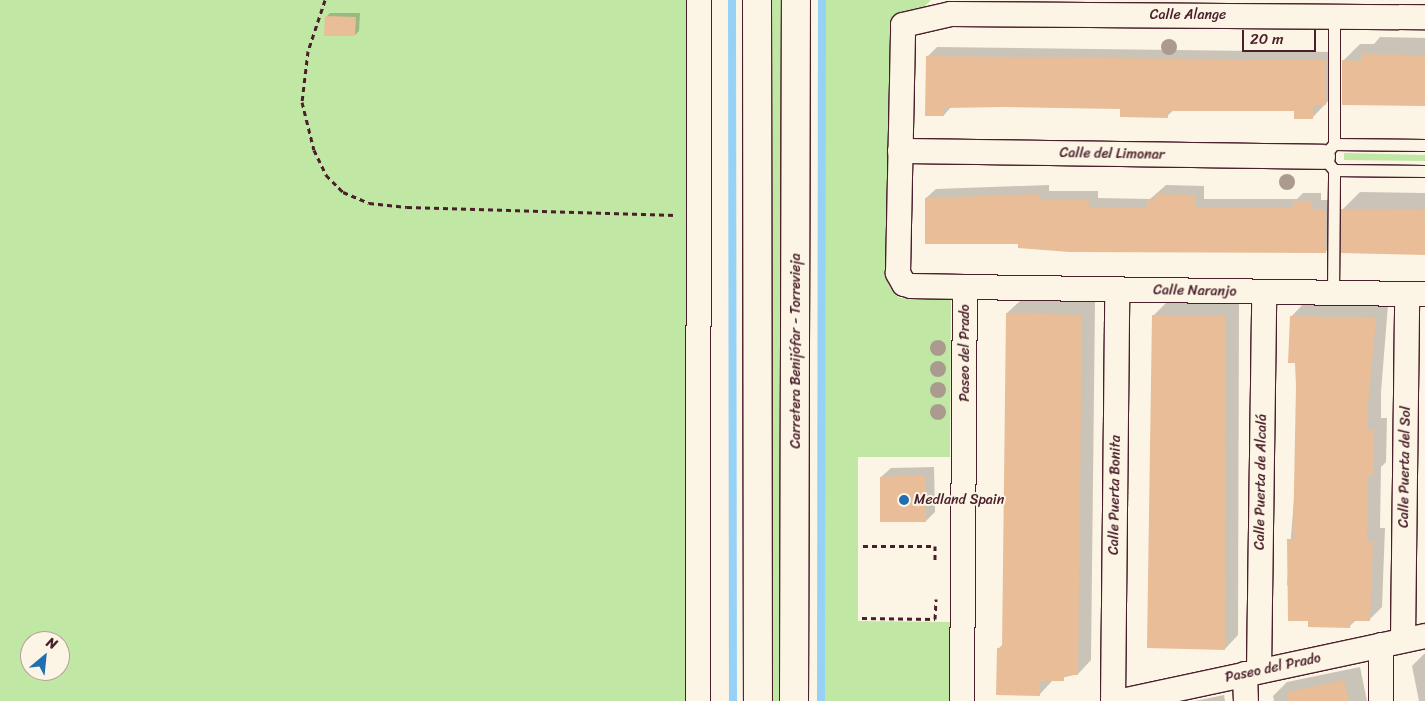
<!DOCTYPE html>
<meta charset="utf-8">
<style>
body{margin:0}
#map{position:relative;width:1425px;height:701px;overflow:hidden;background:#fcf5e5;font-family:Sriracha,sans-serif}
div>[style]{position:absolute}
.green>*{inset:0;background:#c0e8a4}
.shadow>*{inset:0;background:#0003}
.stream>*{height:8px;margin:-4px;padding:0 4px;transform-origin:4px;border-radius:4px;background:#96d2f6}
.building>*{inset:0;background:#e8bd98}
.path>*{height:3px;margin-top:-1.5px;transform-origin:0;background:repeating-linear-gradient(90deg,#4a1f2b 0 5px,transparent 0 9px)}
.roads{filter:drop-shadow(1px 0 #4a1f2b) drop-shadow(-1px 0 #4a1f2b) drop-shadow(0 1px #4a1f2b) drop-shadow(0 -1px #4a1f2b)}
.service>*{height:11px;margin:-5.5px;padding:0 5.5px;transform-origin:5.5px;border-radius:5.5px;background:#fcf5e5}
.minor>*{height:24px;margin:-12px;padding:0 12px;transform-origin:12px;border-radius:12px;background:#fcf5e5}
.secondary>*{height:28px;margin:-14px;padding:0 14px;transform-origin:14px;border-radius:14px;background:#fcf5e5}
.trees>*{width:16px;height:16px;margin:-8px;border-radius:50%;background:#ab9b8f}
.dots>*{width:14px;height:14px;translate:-50% -50%;box-sizing:border-box;border:2px solid #fcf5e5;border-radius:50%}
span{translate:-50% -50%;white-space:nowrap;text-align:center;line-height:1.15;-webkit-text-stroke:4px #fcf5e5;paint-order:stroke}
.street-label{font-size:14px;color:#4a1f2b}
.poi-label{font-size:14px;color:#4a1f2b}
.left{translate:0 -50%;text-align:left}
.north{position:absolute;left:20px;top:631px;width:50px;height:50px;box-sizing:border-box;background:#fcf5e5;border:1px solid #b59f9b;border-radius:50%;rotate:28deg;font-size:14px;font-weight:700;line-height:20px;text-align:center;color:#4a1f2b}
.north::after{content:'';display:block;margin:auto;width:18px;height:22px;background:#1f6fb2;clip-path:polygon(50% 0,100% 100%,50% 72%,0 100%)}
.scale{position:absolute;left:1242px;top:30px;width:74px;height:22px;box-sizing:border-box;border:2px solid #4a1f2b;border-top:0;padding-left:6px;font-size:15px;line-height:18px;white-space:nowrap;color:#4a1f2b;-webkit-text-stroke:4px #fcf5e5;paint-order:stroke}
</style>
<div id="map">
<div class="green">
<div style="clip-path:polygon(evenodd,0 0,688px 0,688px 701px,0 701px,0 0,30px 641px,60px 641px,60px 671px,30px 671px,30px 641px)"></div>
<div style="clip-path:polygon(771px 0,785px 0,783px 701px,769px 701px)"></div>
<div style="clip-path:polygon(825px 0,931px 0,923px 8px,899px 12px,893px 20px,889px 284px,899px 298px,951px 299px,950px 457px,858px 457px,858px 621px,950px 622px,949px 701px,823px 701px)"></div>
<div style="clip-path:polygon(1344px 153px,1425px 155px,1425px 161px,1344px 160px)"></div>
</div>
<div class="shadow">
<div style="clip-path:polygon(330px 13px,360px 13px,359px 31px,355px 35px,326px 17px)"></div>
<div style="clip-path:polygon(1380px 37px,1425px 38px,1425px 105px,1343px 61px,1360px 44px,1374px 44px)"></div>
<div style="clip-path:polygon(937px 47px,1335px 52px,1335px 94px,1312px 118px,1295px 109px,1174px 110px,1167px 116px,1121px 108px,952px 106px,944px 115px,927px 57px)"></div>
<div style="clip-path:polygon(1049px 185px,1049px 191px,1098px 191px,1098px 198px,1150px 199px,1166px 185px,1204px 186px,1204px 199px,1297px 199px,1303px 193px,1321px 193px,1321px 200px,1335px 200px,1335px 243px,1325px 252px,1019px 243px,926px 198px,936px 189px)"></div>
<div style="clip-path:polygon(1360px 192px,1425px 193px,1425px 253px,1342px 210px)"></div>
<div style="clip-path:polygon(1021px 300px,1095px 302px,1091px 660px,1078px 674px,1053px 680px,1039px 695px,998px 649px,1003px 644px,1007px 313px)"></div>
<div style="clip-path:polygon(1167px 302px,1239px 303px,1238px 635px,1225px 649px,1154px 315px)"></div>
<div style="clip-path:polygon(1304px 303px,1388px 305px,1381px 392px,1381px 418px,1387px 418px,1386px 462px,1381px 467px,1380px 528px,1385px 528px,1382px 607px,1369px 620px,1356px 620px,1350px 626px,1287px 585px,1296px 475px,1296px 362px,1291px 317px)"></div>
<div style="clip-path:polygon(934px 467px,935px 512px,926px 521px,881px 477px,891px 468px)"></div>
<div style="clip-path:polygon(1425px 653px,1425px 701px,1419px 701px,1412px 666px)"></div>
<div style="clip-path:polygon(1360px 667px,1367px 701px,1274px 701px,1273px 696px,1287px 682px)"></div>
<div style="clip-path:polygon(1224px 695px,1225px 701px,1195px 701px)"></div>
</div>
<div class="stream">
<div style="left:732px;top:0;width:701px;rotate:89.92deg"></div>
<div style="left:821px;top:701px;width:701px;rotate:-89.92deg"></div>
</div>
<div class="building">
<div style="clip-path:polygon(325px 16px,356px 17px,355px 36px,324px 36px)"></div>
<div style="clip-path:polygon(1361px 54px,1425px 55px,1425px 106px,1342px 105px,1342px 60px,1361px 61px)"></div>
<div style="clip-path:polygon(926px 56px,1326px 60px,1326px 105px,1313px 105px,1313px 119px,1294px 119px,1294px 111px,1168px 111px,1168px 118px,1120px 117px,1120px 109px,1004px 107px,944px 108px,944px 116px,925px 116px)"></div>
<div style="clip-path:polygon(1040px 194px,1040px 200px,1089px 200px,1089px 207px,1147px 208px,1147px 200px,1156px 200px,1156px 194px,1195px 195px,1195px 208px,1293px 207px,1293px 201px,1312px 201px,1312px 209px,1326px 209px,1326px 253px,1070px 252px,1018px 248px,1018px 244px,925px 244px,925px 198px)"></div>
<div style="clip-path:polygon(1341px 209px,1425px 210px,1425px 255px,1341px 253px)"></div>
<div style="clip-path:polygon(1006px 313px,1082px 315px,1078px 675px,1064px 675px,1064px 681px,1040px 681px,1040px 696px,996px 695px,997px 648px,1002px 648px)"></div>
<div style="clip-path:polygon(1152px 315px,1226px 316px,1225px 650px,1147px 648px)"></div>
<div style="clip-path:polygon(1290px 316px,1376px 318px,1368px 406px,1368px 430px,1374px 430px,1373px 476px,1368px 476px,1367px 541px,1373px 541px,1370px 621px,1350px 621px,1350px 628px,1308px 627px,1308px 621px,1288px 621px,1287px 539px,1293px 539px,1296px 386px,1295px 363px,1288px 363px)"></div>
<div style="clip-path:polygon(925px 475px,926px 522px,880px 522px,880px 477px)"></div>
<div style="clip-path:polygon(1344px 680px,1349px 701px,1287px 701px,1287px 692px)"></div>
</div>
<div class="path">
<div style="left:325px;top:0;width:54px;rotate:108.4deg"></div>
<div style="left:308px;top:51px;width:51px;rotate:96.7deg"></div>
<div style="left:302px;top:102px;width:49px;rotate:76deg"></div>
<div style="left:314px;top:150px;width:28px;rotate:64deg"></div>
<div style="left:326px;top:175px;width:24px;rotate:45deg"></div>
<div style="left:343px;top:192px;width:28px;rotate:23deg"></div>
<div style="left:369px;top:203px;width:38px;rotate:6deg"></div>
<div style="left:407px;top:207px;width:269px;rotate:1.7deg"></div>
<div style="left:863px;top:546px;width:72px"></div>
<div style="left:935px;top:546px;width:17px;rotate:90deg"></div>
<div style="left:862px;top:618px;width:73px;rotate:0.8deg"></div>
<div style="left:935px;top:619px;width:20px;rotate:-87deg"></div>
</div>
<div class="roads">
<div class="service">
<div style="left:1334px;top:144px;width:91px;rotate:0.6deg"></div>
<div style="left:1334px;top:170px;width:91px;rotate:0.6deg"></div>
<div style="left:1333px;top:293px;width:123px;rotate:-89.5deg"></div>
<div style="left:1334px;top:170px;width:17px;rotate:-130deg"></div>
<div style="left:1323px;top:157px;width:17px;rotate:-50deg"></div>
<div style="left:1334px;top:144px;width:127px;rotate:-90deg"></div>
</div>
<div class="minor">
<div style="left:900px;top:151px;width:423px;rotate:0.8deg"></div>
<div style="left:965px;top:287px;width:460px;rotate:0.9deg"></div>
<div style="left:1403px;top:640px;width:346px;rotate:-89.3deg"></div>
<div style="left:1381px;top:645px;width:56px;rotate:90deg"></div>
<div style="left:1259px;top:671px;width:379px;rotate:-89.2deg"></div>
<div style="left:1245px;top:674px;width:27px;rotate:88deg"></div>
<div style="left:698px;top:701px;width:701px;rotate:-89.92deg"></div>
<div style="left:962px;top:701px;width:414px;rotate:-89.6deg"></div>
<div style="left:965px;top:287px;width:54px;rotate:-178.9deg"></div>
<div style="left:911px;top:286px;width:7px;rotate:-164deg"></div>
<div style="left:904px;top:284px;width:13px;rotate:-119deg"></div>
<div style="left:898px;top:273px;width:248px;rotate:-88.8deg"></div>
<div style="left:903px;top:25px;width:49px;rotate:-12.9deg"></div>
<div style="left:951px;top:14px;width:474px;rotate:0.4deg"></div>
<div style="left:1113px;top:701px;width:412px;rotate:-89.4deg"></div>
<div style="left:1122px;top:701px;width:310px;rotate:-12.1deg"></div>
</div>
<div class="secondary">
<div style="left:757px;top:0;width:701px;rotate:89.92deg"></div>
<div style="left:794px;top:701px;width:701px;rotate:-89.84deg"></div>
</div>
</div>
<div class="trees">
<div style="left:1169px;top:47px"></div>
<div style="left:1287px;top:182px"></div>
<div style="left:938px;top:348px"></div>
<div style="left:938px;top:369px"></div>
<div style="left:938px;top:390px"></div>
<div style="left:938px;top:412px"></div>
</div>
<div class="dots">
<div style="left:904px;top:500px;background:#1f6fb2"></div>
</div>
<div class="street-label">
<span style="left:1188px;top:15px">Calle Alange</span>
<span style="left:1112px;top:154px;rotate:1deg">Calle del Limonar</span>
<span style="left:1195px;top:291px;rotate:1deg">Calle Naranjo</span>
<span style="left:796px;top:351px;rotate:-90deg">Carretera Benijófar - Torrevieja</span>
<span style="left:965px;top:353px;rotate:-90deg">Paseo del Prado</span>
<span style="left:1405px;top:467px;rotate:-89deg">Calle Puerta del Sol</span>
<span style="left:1261px;top:482px;rotate:-89deg">Calle Puerta de Alcalá</span>
<span style="left:1115px;top:495px;rotate:-89deg">Calle Puerta Bonita</span>
<span style="left:1273px;top:668px;rotate:-12deg">Paseo del Prado</span>
</div>
<div class="poi-label">
<span class="left" style="left:914px;top:500px">Medland Spain</span>
</div>
<div class="north">N</div>
<div class="scale">20 m</div>
</div>
